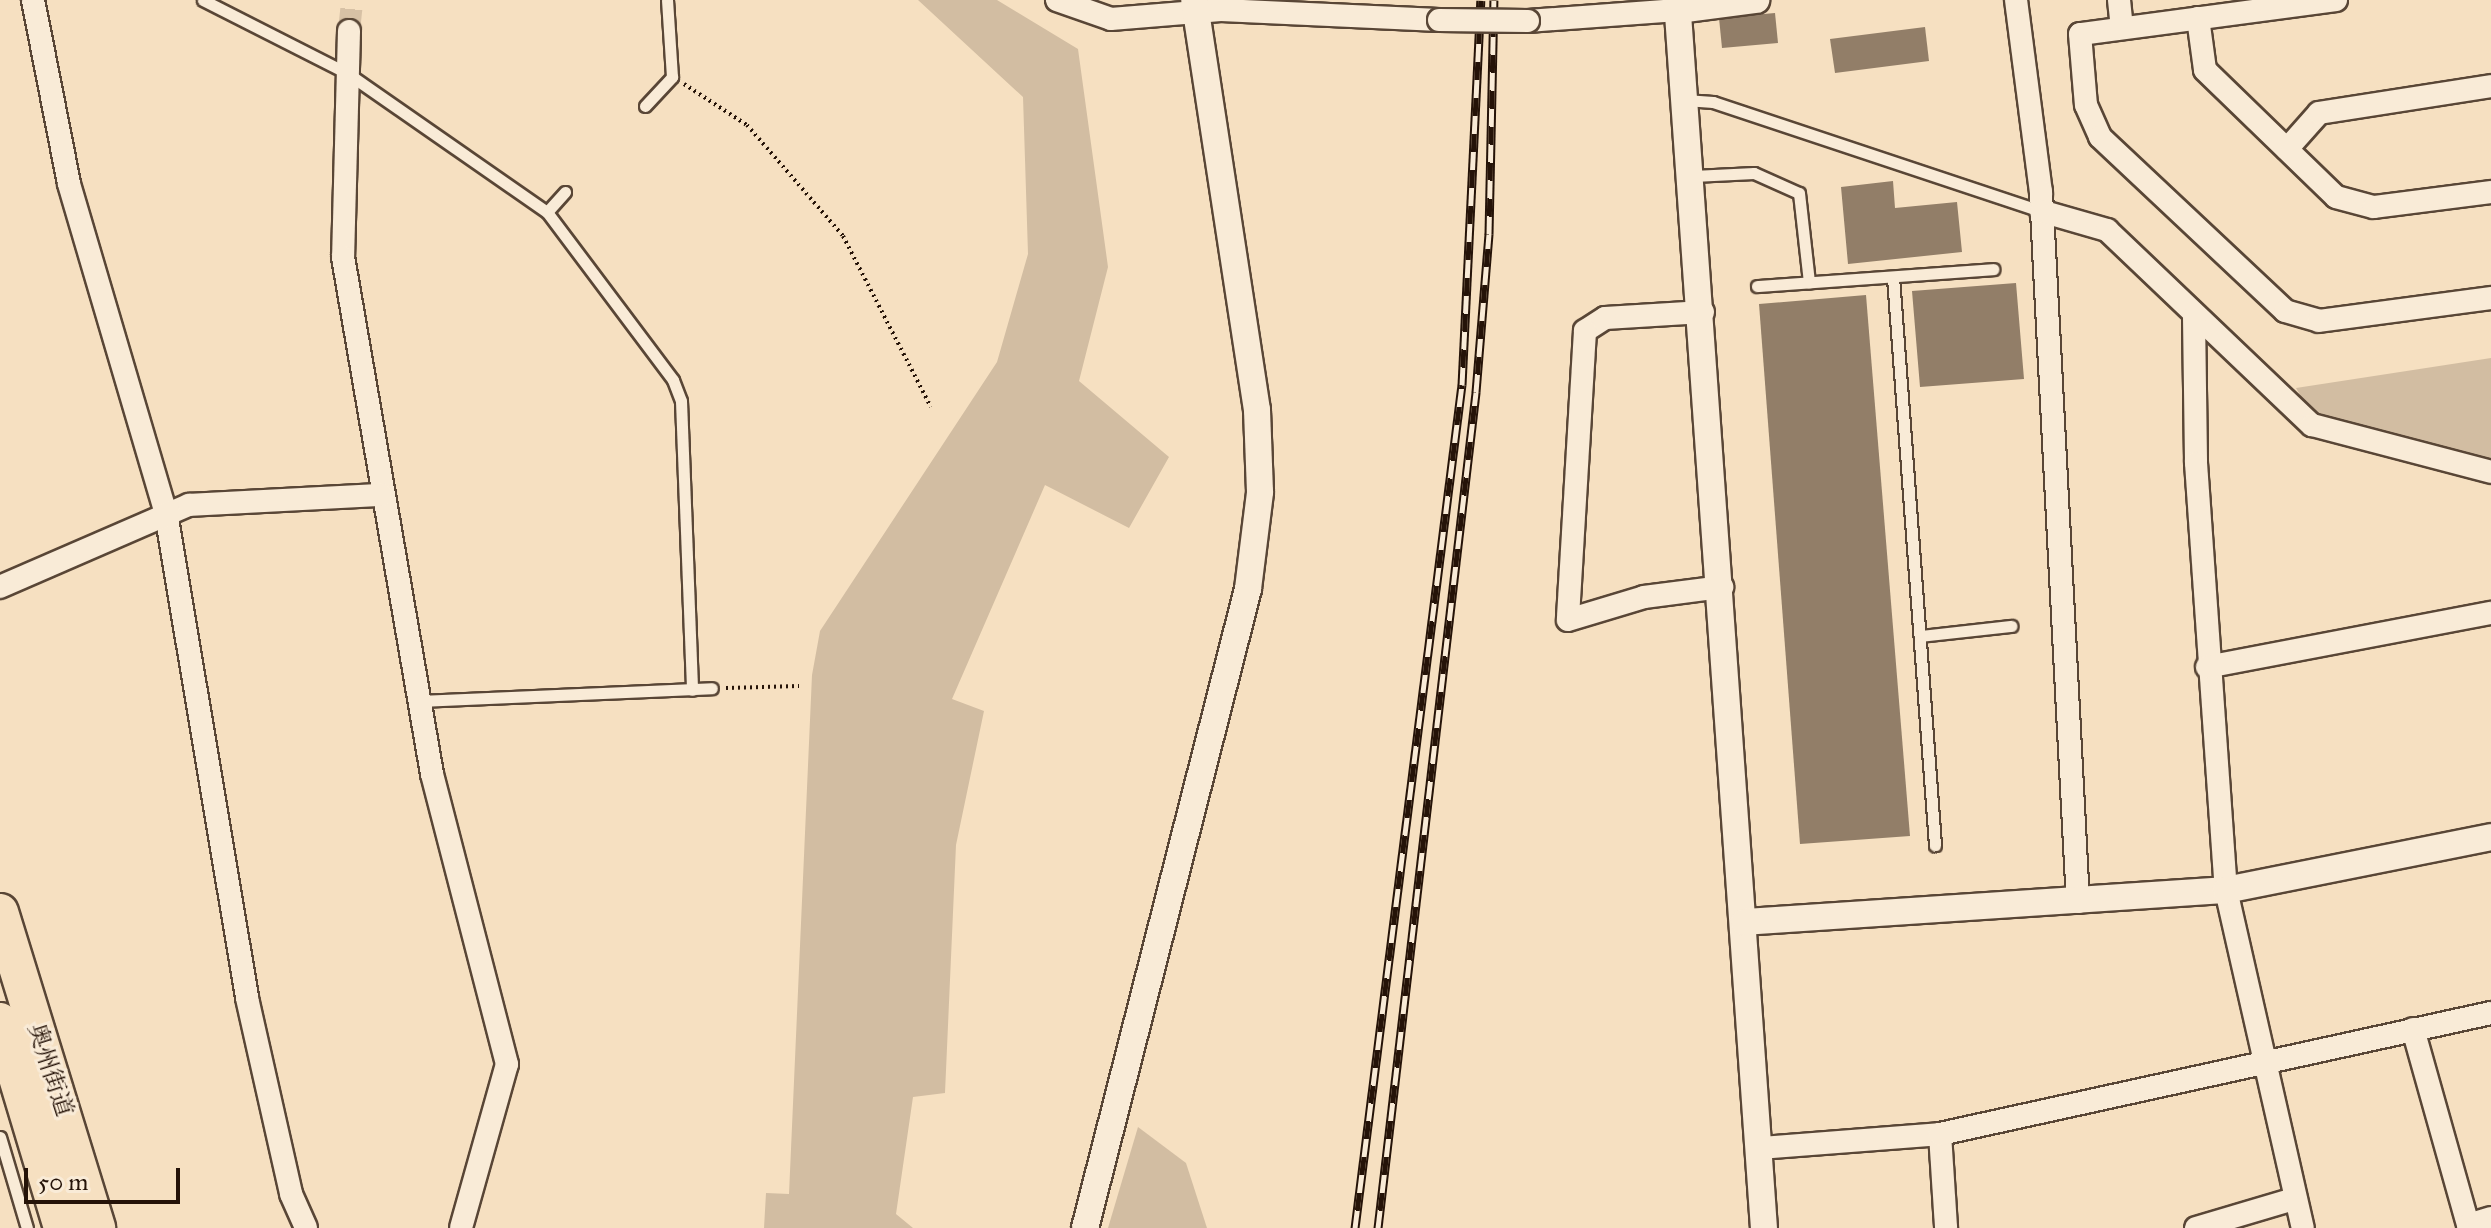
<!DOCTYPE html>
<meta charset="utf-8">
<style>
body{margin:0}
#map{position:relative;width:2491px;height:1228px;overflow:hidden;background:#f6e0c1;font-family:"IM FELL Great Primer","Noto Serif JP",serif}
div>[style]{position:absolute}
.green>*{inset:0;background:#d2bda2}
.building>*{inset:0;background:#927e68}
.minor-tunnel>*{height:22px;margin-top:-11px;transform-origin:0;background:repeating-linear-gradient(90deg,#d7c1a5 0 22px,transparent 0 33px)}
.path>*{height:4px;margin-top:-2px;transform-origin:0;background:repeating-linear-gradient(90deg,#251308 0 2px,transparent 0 6px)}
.roads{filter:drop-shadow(2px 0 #594636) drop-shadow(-2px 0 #594636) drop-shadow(0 2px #594636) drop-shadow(0 -2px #594636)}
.service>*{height:11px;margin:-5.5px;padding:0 5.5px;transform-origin:5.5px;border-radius:5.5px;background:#f9ebd7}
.minor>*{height:22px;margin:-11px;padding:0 11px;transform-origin:11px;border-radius:11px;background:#f9ebd7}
.tertiary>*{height:26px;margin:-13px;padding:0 13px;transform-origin:13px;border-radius:13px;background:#f9ebd7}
.trunk>*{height:36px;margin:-18px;padding:0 18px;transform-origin:18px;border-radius:18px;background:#f6e0c1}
.rail>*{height:9px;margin-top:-4.5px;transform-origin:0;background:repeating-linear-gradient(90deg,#f9ebd7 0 18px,#251308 0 36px);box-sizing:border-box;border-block:2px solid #251308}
.bridges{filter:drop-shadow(2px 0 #594636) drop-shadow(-2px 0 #594636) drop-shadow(0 2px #594636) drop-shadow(0 -2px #594636)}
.minor-bridge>*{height:22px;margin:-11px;padding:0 11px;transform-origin:11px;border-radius:11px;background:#f9ebd7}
span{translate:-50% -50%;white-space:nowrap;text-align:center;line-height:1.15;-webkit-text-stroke:6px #f9ebd7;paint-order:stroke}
.street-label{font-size:24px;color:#251308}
.scale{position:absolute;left:24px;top:1168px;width:156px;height:36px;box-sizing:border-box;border:4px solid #251308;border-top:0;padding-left:10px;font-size:24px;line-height:28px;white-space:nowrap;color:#251308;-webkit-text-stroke:6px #f9ebd7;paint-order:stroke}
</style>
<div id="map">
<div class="green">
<div style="clip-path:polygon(918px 0,997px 0,1078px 49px,1108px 267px,1079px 381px,1169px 457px,1129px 528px,1045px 485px,952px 699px,984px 711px,956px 845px,945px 1093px,913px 1097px,896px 1214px,913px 1228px,764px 1228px,766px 1193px,789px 1194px,812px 675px,820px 631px,997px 362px,1028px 254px,1023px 97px)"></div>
<div style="clip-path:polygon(2491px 358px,2491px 461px,2393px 439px,2308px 409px,2296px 388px)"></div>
<div style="clip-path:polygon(1138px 1127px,1186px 1163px,1207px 1228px,1108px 1228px)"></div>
</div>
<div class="building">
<div style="clip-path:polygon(1775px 13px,1778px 43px,1722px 48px,1719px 18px)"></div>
<div style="clip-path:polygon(1925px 27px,1929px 61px,1835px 73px,1830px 39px)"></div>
<div style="clip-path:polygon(1893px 181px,1895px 208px,1957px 202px,1962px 252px,1848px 264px,1841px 187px)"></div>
<div style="clip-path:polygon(2016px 283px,2024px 379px,1920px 387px,1912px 291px)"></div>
<div style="clip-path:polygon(1866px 295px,1910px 836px,1800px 844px,1759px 304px)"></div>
</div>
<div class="minor-tunnel">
<div style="left:349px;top:31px;width:31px;rotate:-84deg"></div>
</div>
<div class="path">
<div style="left:684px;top:84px;width:75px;rotate:33.1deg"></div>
<div style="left:747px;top:125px;width:147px;rotate:49.1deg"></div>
<div style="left:843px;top:236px;width:192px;rotate:62.8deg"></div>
<div style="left:726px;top:688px;width:73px;rotate:-1.6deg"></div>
</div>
<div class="roads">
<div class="service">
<div style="left:203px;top:0;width:161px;rotate:26.9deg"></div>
<div style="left:347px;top:73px;width:244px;rotate:34.8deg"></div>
<div style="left:547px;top:212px;width:210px;rotate:53.1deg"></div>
<div style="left:673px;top:380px;width:22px;rotate:69deg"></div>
<div style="left:681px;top:401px;width:289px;rotate:87.8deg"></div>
<div style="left:1685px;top:100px;width:28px;rotate:4deg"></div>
<div style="left:1713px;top:102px;width:346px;rotate:18.4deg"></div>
<div style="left:645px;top:106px;width:40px;rotate:-47deg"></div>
<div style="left:672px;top:77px;width:77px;rotate:-93.7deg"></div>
<div style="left:1693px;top:176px;width:61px;rotate:-2.8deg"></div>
<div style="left:1754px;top:173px;width:49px;rotate:24deg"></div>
<div style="left:1799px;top:193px;width:90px;rotate:83.6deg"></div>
<div style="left:547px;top:212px;width:27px;rotate:-48deg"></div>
<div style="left:1893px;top:277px;width:570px;rotate:85.77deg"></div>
<div style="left:1757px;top:286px;width:237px;rotate:-4.1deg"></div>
<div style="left:1920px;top:636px;width:92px;rotate:-6.3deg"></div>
<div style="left:419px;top:701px;width:293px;rotate:-2.5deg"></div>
<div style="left:0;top:1137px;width:95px;rotate:73.5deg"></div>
</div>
<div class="minor">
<div style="left:33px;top:0;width:187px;rotate:78.9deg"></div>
<div style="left:69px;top:184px;width:343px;rotate:73.6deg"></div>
<div style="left:166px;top:513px;width:492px;rotate:80.5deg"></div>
<div style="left:247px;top:998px;width:201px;rotate:77.3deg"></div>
<div style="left:291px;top:1194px;width:37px;rotate:66deg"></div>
<div style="left:1057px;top:0;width:57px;rotate:19.4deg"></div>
<div style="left:1111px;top:19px;width:110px;rotate:-4.7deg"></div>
<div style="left:1221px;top:10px;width:218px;rotate:2.6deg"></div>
<div style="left:2016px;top:0;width:194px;rotate:82.6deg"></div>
<div style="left:2041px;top:192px;width:711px;rotate:87.02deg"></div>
<div style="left:2119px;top:0;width:28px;rotate:84deg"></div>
<div style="left:2336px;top:0;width:258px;rotate:172.4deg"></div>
<div style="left:2080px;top:34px;width:71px;rotate:85.2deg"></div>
<div style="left:2086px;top:105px;width:35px;rotate:66deg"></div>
<div style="left:2100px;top:137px;width:254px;rotate:43.2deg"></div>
<div style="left:2285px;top:311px;width:35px;rotate:16deg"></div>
<div style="left:2319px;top:321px;width:174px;rotate:-7.6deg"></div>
<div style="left:2198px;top:18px;width:52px;rotate:82.3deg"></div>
<div style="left:2205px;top:70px;width:182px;rotate:44.1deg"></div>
<div style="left:2336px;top:197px;width:39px;rotate:15deg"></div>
<div style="left:2374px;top:207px;width:118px;rotate:-7.3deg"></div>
<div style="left:1528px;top:21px;width:150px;rotate:-4.2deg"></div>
<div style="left:349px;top:31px;width:226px;rotate:91.5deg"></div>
<div style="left:343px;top:257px;width:525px;rotate:80.23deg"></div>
<div style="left:432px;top:774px;width:300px;rotate:75.5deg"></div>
<div style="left:507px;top:1064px;width:170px;rotate:105.7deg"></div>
<div style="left:2287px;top:149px;width:48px;rotate:-48.4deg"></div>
<div style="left:2319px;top:113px;width:174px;rotate:-8.9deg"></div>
<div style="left:2041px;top:211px;width:69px;rotate:16.1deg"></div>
<div style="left:2107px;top:230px;width:283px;rotate:43.6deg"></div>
<div style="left:2312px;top:425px;width:185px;rotate:14.7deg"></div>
<div style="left:1703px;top:312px;width:98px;rotate:176.5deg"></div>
<div style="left:1605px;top:318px;width:24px;rotate:147deg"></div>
<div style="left:1585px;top:331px;width:289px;rotate:93.4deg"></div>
<div style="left:1568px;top:620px;width:79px;rotate:-16.8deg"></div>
<div style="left:1644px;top:597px;width:79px;rotate:-7.3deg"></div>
<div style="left:2194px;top:317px;width:146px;rotate:89.2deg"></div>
<div style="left:2196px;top:463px;width:428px;rotate:86deg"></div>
<div style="left:2226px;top:890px;width:347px;rotate:77.2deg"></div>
<div style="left:0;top:587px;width:206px;rotate:-23.5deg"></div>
<div style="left:189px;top:505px;width:193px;rotate:-3deg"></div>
<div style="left:2207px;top:667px;width:289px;rotate:-10.8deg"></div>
<div style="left:2413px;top:1029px;width:207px;rotate:74.3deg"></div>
<div style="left:1940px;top:1134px;width:94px;rotate:86.3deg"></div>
<div style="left:1760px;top:1148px;width:181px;rotate:-4.4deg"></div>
<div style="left:1940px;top:1134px;width:564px;rotate:-12.39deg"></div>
<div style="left:2468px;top:1225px;width:24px;rotate:-17deg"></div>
<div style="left:2196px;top:1228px;width:102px;rotate:-16.5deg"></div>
</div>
<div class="tertiary">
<div style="left:1677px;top:0;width:1231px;rotate:85.95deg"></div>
<div style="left:1678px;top:10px;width:79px;rotate:-7.3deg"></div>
<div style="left:1744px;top:922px;width:483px;rotate:-3.8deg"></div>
<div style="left:2226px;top:890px;width:270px;rotate:-11.3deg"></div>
<div style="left:1085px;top:1228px;width:659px;rotate:-75.69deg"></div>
<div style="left:1248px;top:589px;width:98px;rotate:-82.9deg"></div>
<div style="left:1260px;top:492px;width:82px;rotate:-92.1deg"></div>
<div style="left:1257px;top:410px;width:415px;rotate:-98.7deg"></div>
</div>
<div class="trunk">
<div style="left:0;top:912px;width:331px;rotate:72.9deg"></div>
<div style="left:0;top:1021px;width:216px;rotate:73.3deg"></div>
</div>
</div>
<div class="rail">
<div style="left:1355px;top:1228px;width:850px;rotate:-82.77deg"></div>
<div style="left:1462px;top:385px;width:385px;rotate:-87.2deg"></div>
<div style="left:1378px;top:1228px;width:842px;rotate:-83.31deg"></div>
<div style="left:1476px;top:392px;width:159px;rotate:-85.3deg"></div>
<div style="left:1489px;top:234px;width:234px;rotate:-88.8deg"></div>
</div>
<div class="bridges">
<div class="minor-bridge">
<div style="left:1439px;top:20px;width:89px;rotate:0.6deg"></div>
</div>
</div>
<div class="street-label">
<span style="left:50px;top:1070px;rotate:72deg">奥州街道</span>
</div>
<div class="scale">50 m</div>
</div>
